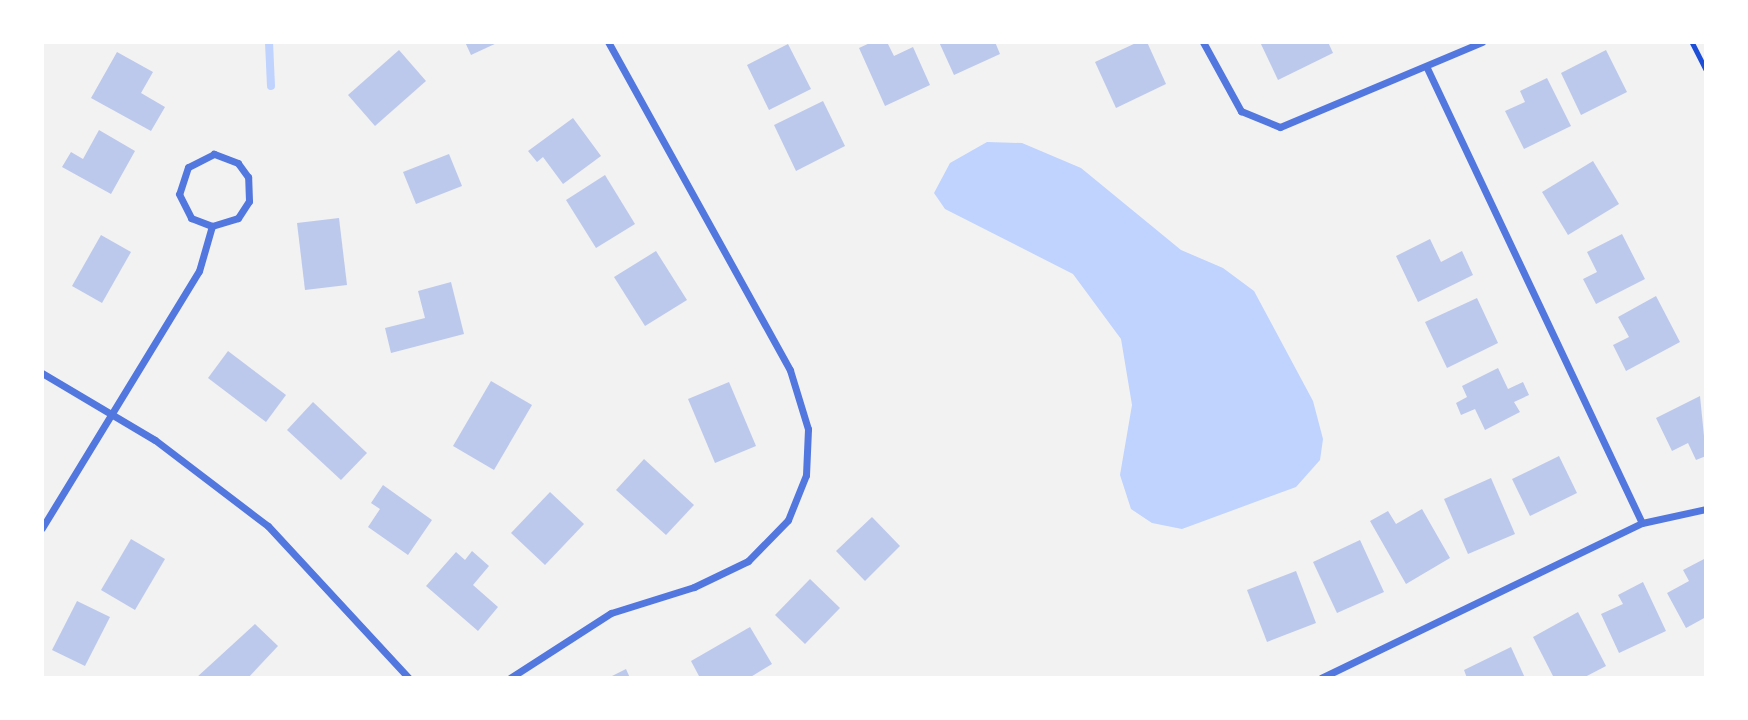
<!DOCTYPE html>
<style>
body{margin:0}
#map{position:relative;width:1748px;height:720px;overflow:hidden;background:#f2f2f2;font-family:"Noto Serif",serif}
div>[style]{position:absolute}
.water>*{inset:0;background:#bfd3fe}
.stream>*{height:8px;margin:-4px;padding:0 4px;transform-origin:4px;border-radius:4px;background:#bfd3fe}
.building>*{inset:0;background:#bdc9ec}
.path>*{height:4.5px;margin:-2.25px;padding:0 2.25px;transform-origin:2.25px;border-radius:2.25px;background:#1d4ed8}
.minor>*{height:7px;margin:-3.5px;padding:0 3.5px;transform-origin:3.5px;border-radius:3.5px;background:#5277de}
span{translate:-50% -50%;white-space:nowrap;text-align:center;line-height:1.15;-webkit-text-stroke:7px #fff;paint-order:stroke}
.frame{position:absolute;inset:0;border:44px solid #fff;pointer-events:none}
</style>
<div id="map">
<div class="water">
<div style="clip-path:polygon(987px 142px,1022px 143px,1081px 168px,1181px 250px,1223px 268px,1254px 291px,1313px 401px,1323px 439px,1320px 460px,1296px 487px,1182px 529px,1152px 523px,1131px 509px,1120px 475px,1132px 405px,1121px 339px,1073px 274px,945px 209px,934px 193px,950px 163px)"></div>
</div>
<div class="stream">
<div style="left:269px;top:42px;width:44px;rotate:87.4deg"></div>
</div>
<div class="building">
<div style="clip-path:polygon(465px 42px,499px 42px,471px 55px)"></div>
<div style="clip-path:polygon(872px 42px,887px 42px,894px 56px,913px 47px,930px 85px,885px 106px,859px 48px)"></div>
<div style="clip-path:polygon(939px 42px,995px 42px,1000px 54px,954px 75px)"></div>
<div style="clip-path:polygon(1138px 42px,1147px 42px,1166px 84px,1116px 108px,1095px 62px)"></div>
<div style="clip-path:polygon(1260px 42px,1328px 42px,1333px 53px,1278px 80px)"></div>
<div style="clip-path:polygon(788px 44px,811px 89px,769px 110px,747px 65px)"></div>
<div style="clip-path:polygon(399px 50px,426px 81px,375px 126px,348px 95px)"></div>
<div style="clip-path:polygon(1606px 50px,1627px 92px,1581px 115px,1561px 73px)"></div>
<div style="clip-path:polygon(117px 52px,153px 72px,141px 93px,165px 107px,151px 131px,91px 98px)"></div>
<div style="clip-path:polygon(1547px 78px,1571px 126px,1524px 149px,1505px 111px,1525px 102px,1520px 91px)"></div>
<div style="clip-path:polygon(823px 101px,845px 146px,796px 171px,774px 125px)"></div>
<div style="clip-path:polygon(573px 118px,601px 156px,563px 184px,543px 157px,537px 162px,528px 151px)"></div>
<div style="clip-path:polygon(99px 130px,135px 151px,111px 194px,62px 167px,71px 152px,83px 159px)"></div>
<div style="clip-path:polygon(449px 154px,462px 186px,416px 204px,403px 172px)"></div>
<div style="clip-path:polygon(1593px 161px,1619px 204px,1568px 235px,1542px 192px)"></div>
<div style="clip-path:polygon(605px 175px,635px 224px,596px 248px,566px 200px)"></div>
<div style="clip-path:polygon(339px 218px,347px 285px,305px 290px,297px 223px)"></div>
<div style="clip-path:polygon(1622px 234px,1645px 279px,1596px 304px,1583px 279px,1597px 272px,1587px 252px)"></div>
<div style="clip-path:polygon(101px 235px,131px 252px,102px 303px,72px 286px)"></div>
<div style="clip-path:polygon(1430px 239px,1441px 262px,1462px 251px,1473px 275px,1418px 302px,1396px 256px)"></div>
<div style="clip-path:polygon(656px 251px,687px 300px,645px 326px,614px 277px)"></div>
<div style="clip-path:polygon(451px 282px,464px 334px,391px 353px,385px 328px,425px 318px,418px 291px)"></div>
<div style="clip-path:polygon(1656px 296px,1680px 342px,1626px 371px,1613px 345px,1629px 337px,1618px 317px)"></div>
<div style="clip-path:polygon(1477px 298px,1498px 343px,1447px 368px,1425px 322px)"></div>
<div style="clip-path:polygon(228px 351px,286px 395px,266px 422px,208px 378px)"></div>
<div style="clip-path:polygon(1498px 368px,1508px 389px,1523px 382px,1529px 395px,1514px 402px,1520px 412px,1485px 430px,1475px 409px,1461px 415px,1456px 403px,1467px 397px,1462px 386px)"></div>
<div style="clip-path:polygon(491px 381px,532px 405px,494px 470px,453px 446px)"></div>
<div style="clip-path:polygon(729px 382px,756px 446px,715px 463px,688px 399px)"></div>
<div style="clip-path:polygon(1700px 396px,1706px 456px,1696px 460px,1688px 443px,1672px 451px,1656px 418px)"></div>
<div style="clip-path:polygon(313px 402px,367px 453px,341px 480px,287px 430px)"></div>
<div style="clip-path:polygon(1559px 456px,1577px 493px,1530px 516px,1512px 479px)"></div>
<div style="clip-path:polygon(644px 459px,694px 505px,666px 535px,616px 490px)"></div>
<div style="clip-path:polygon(1491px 478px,1515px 534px,1468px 554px,1444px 499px)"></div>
<div style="clip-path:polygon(383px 485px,432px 520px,408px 555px,368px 527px,380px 509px,371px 503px)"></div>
<div style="clip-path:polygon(550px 492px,584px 524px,545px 565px,511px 533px)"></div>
<div style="clip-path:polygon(1422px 509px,1450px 558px,1406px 584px,1370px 521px,1388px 511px,1396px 524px)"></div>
<div style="clip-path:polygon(872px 517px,900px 546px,865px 581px,836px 551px)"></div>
<div style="clip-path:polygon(131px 539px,165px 559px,135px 610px,101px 590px)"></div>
<div style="clip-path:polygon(1360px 540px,1384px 592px,1337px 613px,1313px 562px)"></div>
<div style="clip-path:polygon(472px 551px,489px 566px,473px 585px,498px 607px,478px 631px,426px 586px,456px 552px,465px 560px)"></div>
<div style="clip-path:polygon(1706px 558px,1706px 617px,1686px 628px,1667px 593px,1689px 581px,1683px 570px)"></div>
<div style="clip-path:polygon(1296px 571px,1316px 623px,1267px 642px,1247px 590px)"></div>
<div style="clip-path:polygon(810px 579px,840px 608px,805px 644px,775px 615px)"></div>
<div style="clip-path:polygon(1643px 582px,1666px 631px,1619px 653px,1601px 614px,1623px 604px,1618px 595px)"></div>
<div style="clip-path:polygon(77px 601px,110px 617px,85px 666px,52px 650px)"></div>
<div style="clip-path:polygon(1578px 612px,1606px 666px,1583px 678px,1554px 678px,1533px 637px)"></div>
<div style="clip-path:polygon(255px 624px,278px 646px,248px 678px,196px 678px)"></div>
<div style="clip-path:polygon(750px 627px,772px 664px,749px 678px,700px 678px,691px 661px)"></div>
<div style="clip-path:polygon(1511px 647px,1525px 678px,1467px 678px,1464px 670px)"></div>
<div style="clip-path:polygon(626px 669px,630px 678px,608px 678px)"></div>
</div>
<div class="path">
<div style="left:1692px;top:42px;width:30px;rotate:63deg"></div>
</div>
<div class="minor">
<div style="left:1203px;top:42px;width:79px;rotate:61.2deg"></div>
<div style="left:1241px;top:111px;width:42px;rotate:22.3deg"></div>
<div style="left:1280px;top:127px;width:219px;rotate:-22.8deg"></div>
<div style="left:1427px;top:68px;width:503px;rotate:64.71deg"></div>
<div style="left:42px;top:373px;width:131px;rotate:30.7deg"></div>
<div style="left:155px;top:440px;width:142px;rotate:37.3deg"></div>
<div style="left:268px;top:526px;width:207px;rotate:47.2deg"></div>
<div style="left:42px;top:528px;width:301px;rotate:-58.6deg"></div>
<div style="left:199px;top:271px;width:47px;rotate:-73.9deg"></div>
<div style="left:212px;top:226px;width:27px;rotate:-17deg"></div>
<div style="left:238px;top:218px;width:20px;rotate:-57deg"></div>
<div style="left:249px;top:201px;width:24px;rotate:-92deg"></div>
<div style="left:248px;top:177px;width:17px;rotate:-126deg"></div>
<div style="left:238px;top:163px;width:26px;rotate:-159deg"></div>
<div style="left:214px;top:154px;width:29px;rotate:153deg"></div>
<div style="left:188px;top:167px;width:28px;rotate:108deg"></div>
<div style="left:179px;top:194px;width:27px;rotate:63deg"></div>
<div style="left:191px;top:218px;width:22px;rotate:21deg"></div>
<div style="left:510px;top:678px;width:120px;rotate:-32.8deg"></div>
<div style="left:611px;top:613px;width:87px;rotate:-17.4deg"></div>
<div style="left:694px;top:587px;width:60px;rotate:-25.7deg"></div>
<div style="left:748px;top:561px;width:57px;rotate:-45.7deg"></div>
<div style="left:788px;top:520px;width:48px;rotate:-68.2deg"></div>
<div style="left:806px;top:475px;width:46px;rotate:-87.5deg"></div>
<div style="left:808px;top:429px;width:62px;rotate:-107deg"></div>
<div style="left:790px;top:370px;width:375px;rotate:-119deg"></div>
<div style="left:1321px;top:678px;width:356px;rotate:-25.8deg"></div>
<div style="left:1642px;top:523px;width:66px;rotate:-12.3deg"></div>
</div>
<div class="frame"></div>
</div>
